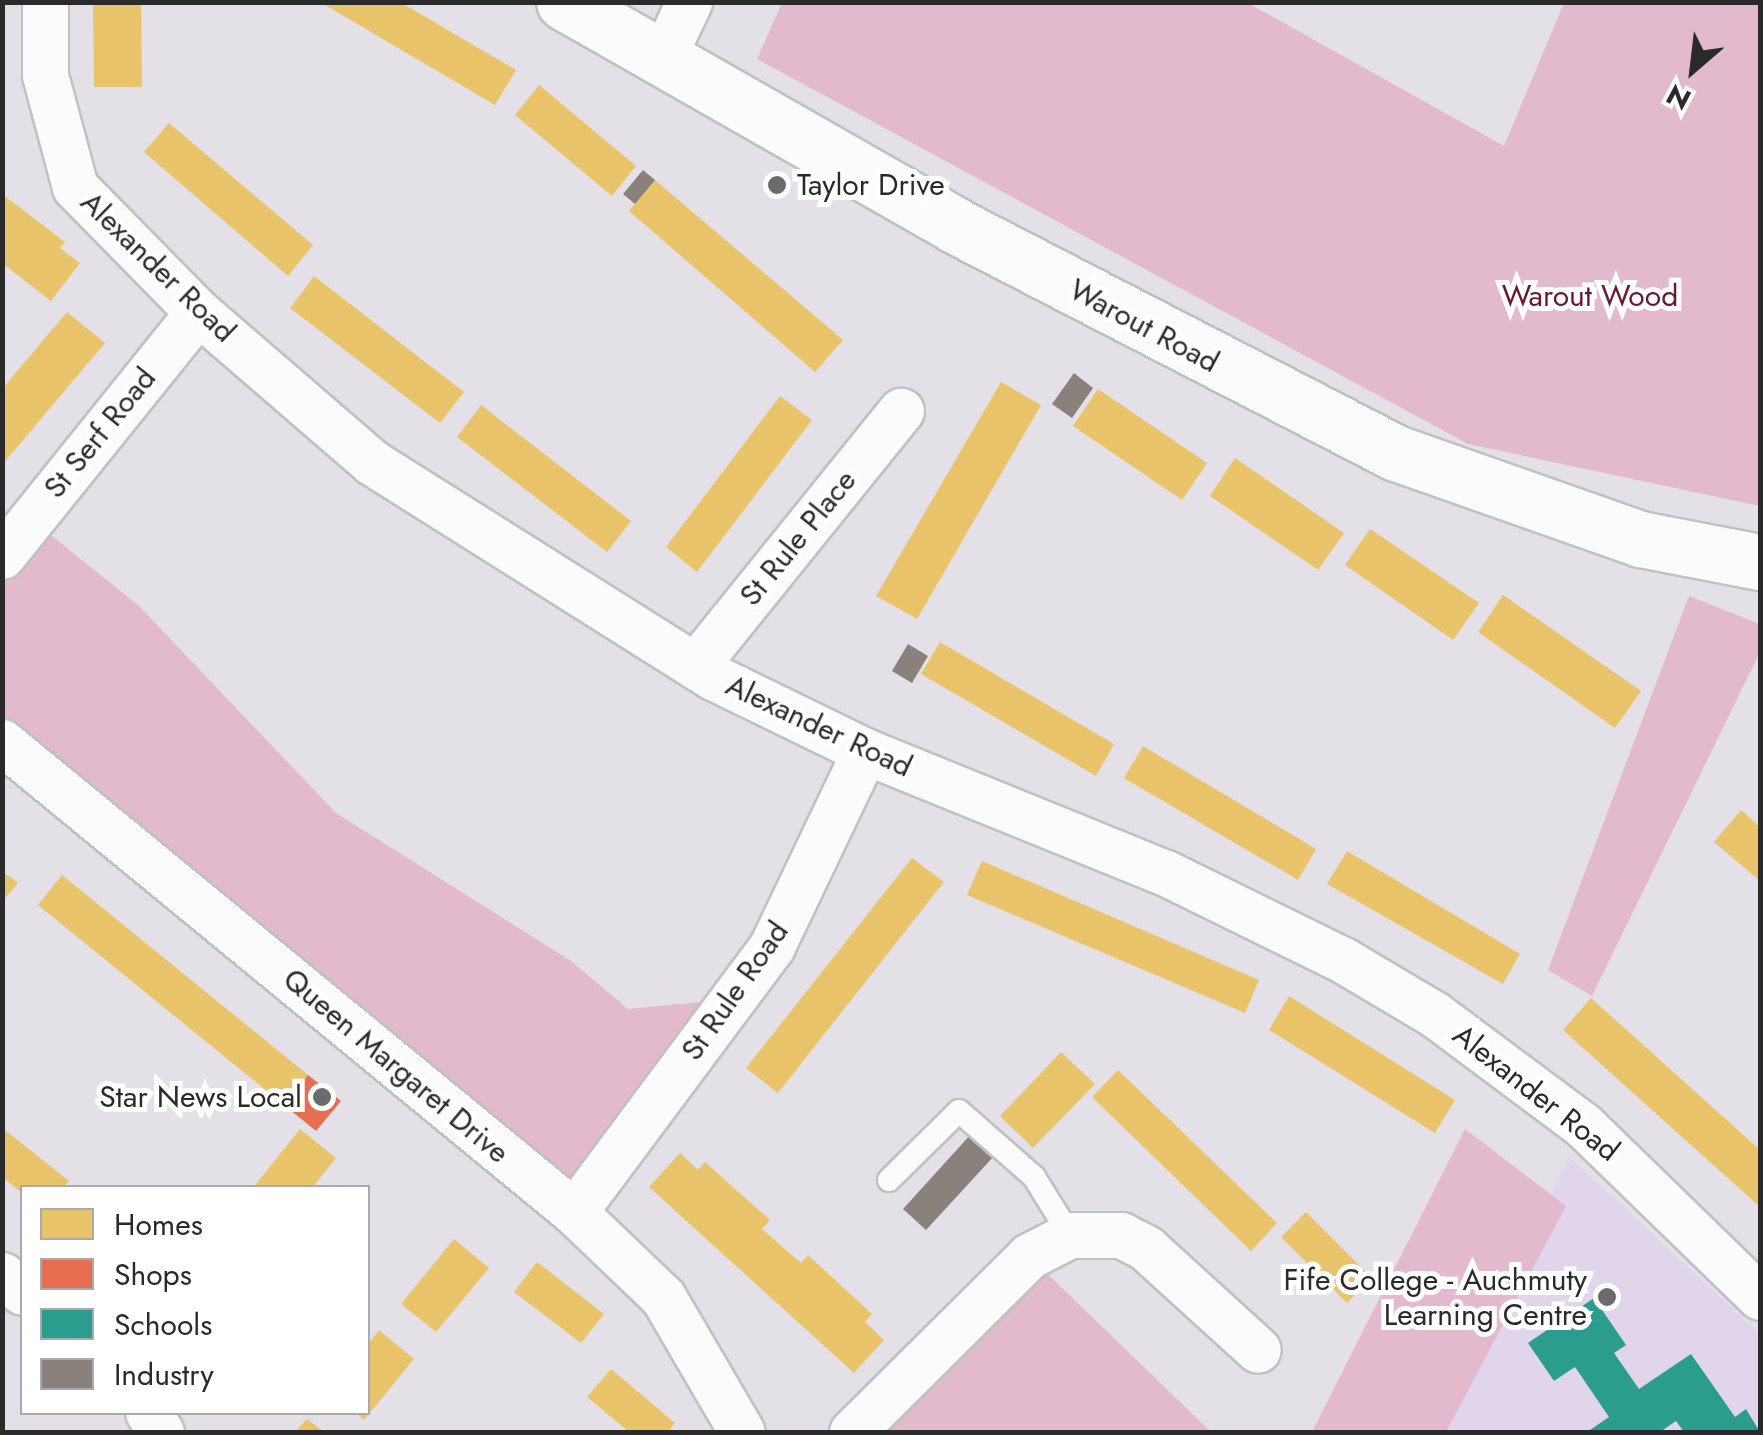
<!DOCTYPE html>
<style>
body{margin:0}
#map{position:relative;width:1763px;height:1435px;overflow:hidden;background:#e4e0e8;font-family:Jost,sans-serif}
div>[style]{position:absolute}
.education>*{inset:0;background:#e1d5eb}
.green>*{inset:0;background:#e3b9ce}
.homes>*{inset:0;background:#e9c46a}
.shops>*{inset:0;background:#e76f51}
.schools>*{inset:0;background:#2a9d8f}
.industry>*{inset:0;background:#8a817c}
.roads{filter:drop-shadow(2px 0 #c1c1c2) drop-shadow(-2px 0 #c1c1c2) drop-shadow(0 2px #c1c1c2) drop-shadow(0 -2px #c1c1c2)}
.service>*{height:22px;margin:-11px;padding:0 11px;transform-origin:11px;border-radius:11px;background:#fbfafc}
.minor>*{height:45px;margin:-22.5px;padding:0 22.5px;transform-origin:22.5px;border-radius:22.5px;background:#fbfafc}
.tertiary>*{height:55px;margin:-27.5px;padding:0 27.5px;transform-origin:27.5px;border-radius:27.5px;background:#fbfafc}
.dots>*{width:28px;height:28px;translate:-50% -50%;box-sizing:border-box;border:5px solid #fff;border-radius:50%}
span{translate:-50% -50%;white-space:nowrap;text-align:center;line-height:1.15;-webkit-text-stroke:10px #fff;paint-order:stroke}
.poi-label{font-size:30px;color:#2a2a2a}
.left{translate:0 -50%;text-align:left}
.right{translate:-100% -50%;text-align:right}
.street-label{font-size:30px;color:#2a2a2a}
.park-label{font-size:30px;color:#671b32}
.frame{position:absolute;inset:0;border:5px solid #2a2a2a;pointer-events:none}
.legend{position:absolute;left:20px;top:1185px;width:350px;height:230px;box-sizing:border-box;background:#fff;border:2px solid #aaa;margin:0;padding:12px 18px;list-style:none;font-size:30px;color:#2a2a2a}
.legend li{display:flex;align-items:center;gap:20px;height:50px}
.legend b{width:50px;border:2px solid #aaa}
.north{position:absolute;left:1643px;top:20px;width:100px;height:100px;-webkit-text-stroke:8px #fff;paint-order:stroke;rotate:208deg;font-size:28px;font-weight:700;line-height:40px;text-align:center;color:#2a2a2a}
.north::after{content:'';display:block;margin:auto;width:35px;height:45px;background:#2a2a2a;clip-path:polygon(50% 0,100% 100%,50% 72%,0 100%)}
</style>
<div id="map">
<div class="education">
<div style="clip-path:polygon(1570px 1157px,1760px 1334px,1760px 1432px,1407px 1432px,1516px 1258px)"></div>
</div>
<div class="green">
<div style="clip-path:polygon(782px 3px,1248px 3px,1504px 146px,1564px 3px,1760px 3px,1760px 506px,1468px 444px,757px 59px)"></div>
<div style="clip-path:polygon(31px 519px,139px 606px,336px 813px,571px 961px,628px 1009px,732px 999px,574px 1212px,3px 742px,2px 556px)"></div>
<div style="clip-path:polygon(1689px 596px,1760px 624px,1760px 652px,1592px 996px,1548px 970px)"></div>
<div style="clip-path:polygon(1465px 1129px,1566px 1206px,1446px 1432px,1312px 1432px)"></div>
<div style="clip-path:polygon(1029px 1256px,1209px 1430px,1206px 1432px,879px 1432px)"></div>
</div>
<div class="homes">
<div style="clip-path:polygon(93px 2px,141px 2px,142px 87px,94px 87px)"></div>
<div style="clip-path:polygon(320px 2px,400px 2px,516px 70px,495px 105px)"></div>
<div style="clip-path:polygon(539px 85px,636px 166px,612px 196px,515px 115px)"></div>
<div style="clip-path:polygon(169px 123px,313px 245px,288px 276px,144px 152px)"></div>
<div style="clip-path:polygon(655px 180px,843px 340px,815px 372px,629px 211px)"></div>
<div style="clip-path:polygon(2px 194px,65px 242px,60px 248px,80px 263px,51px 301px,2px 263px)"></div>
<div style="clip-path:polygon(314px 276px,464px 392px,440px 423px,290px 308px)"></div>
<div style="clip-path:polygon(67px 312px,105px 343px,2px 465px,2px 389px)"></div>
<div style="clip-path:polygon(1001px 382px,1041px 405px,917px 619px,876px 596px)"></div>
<div style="clip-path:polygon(1098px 389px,1207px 463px,1182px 500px,1073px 426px)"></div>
<div style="clip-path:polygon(780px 396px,812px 420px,697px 572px,666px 547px)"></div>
<div style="clip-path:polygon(481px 405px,631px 521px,607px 552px,457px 437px)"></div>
<div style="clip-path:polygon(1235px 458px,1344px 533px,1318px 570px,1210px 496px)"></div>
<div style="clip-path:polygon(1370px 529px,1479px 603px,1453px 640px,1345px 565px)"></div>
<div style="clip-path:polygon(1503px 595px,1641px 691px,1615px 728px,1478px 632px)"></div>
<div style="clip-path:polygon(940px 642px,1114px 744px,1096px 776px,921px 674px)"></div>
<div style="clip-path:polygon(1143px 746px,1316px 849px,1298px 880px,1124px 778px)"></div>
<div style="clip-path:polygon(1741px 810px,1760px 827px,1760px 881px,1714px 842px)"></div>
<div style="clip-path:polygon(1347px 851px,1520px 954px,1503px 984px,1327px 884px)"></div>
<div style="clip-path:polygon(912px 858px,944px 882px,778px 1093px,746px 1068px)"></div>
<div style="clip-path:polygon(982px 861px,1259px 980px,1245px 1013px,967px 895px)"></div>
<div style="clip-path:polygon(2px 871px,18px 883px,2px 902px)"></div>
<div style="clip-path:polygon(62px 875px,308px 1075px,284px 1105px,38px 905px)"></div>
<div style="clip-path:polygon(1289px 996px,1455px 1100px,1435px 1133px,1269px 1030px)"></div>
<div style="clip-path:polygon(1591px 998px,1760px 1150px,1760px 1207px,1563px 1030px)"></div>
<div style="clip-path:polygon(1061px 1052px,1095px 1084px,1033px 1148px,1000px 1116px)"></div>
<div style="clip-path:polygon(1118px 1070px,1277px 1223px,1251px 1251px,1092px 1097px)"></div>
<div style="clip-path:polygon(300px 1129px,336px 1158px,312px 1188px,253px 1188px)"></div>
<div style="clip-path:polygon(5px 1130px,69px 1181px,63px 1188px,22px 1188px,22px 1193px,2px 1177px)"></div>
<div style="clip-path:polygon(680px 1153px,698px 1170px,705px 1162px,770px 1220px,762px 1229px,801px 1263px,808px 1255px,872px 1314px,865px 1322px,884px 1340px,854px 1373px,649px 1187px)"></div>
<div style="clip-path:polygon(1306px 1212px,1372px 1278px,1347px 1303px,1281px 1237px)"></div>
<div style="clip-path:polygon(454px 1239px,489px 1268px,436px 1332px,401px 1304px)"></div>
<div style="clip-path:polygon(537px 1262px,604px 1314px,581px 1343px,514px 1292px)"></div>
<div style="clip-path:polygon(379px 1330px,414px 1359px,364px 1420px,355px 1412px,368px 1412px,368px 1344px)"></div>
<div style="clip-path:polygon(611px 1369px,675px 1423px,668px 1432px,629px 1432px,587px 1397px)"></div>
<div style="clip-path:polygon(307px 1419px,324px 1432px,295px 1432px)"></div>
</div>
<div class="shops">
<div style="clip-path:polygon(308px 1075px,341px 1101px,316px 1131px,284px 1105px)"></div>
</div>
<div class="schools">
<div style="clip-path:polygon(1594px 1298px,1626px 1345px,1614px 1353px,1639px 1389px,1691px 1354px,1735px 1417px,1746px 1409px,1760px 1432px,1684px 1432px,1676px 1421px,1660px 1432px,1587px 1432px,1609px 1417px,1575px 1367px,1554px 1381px,1528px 1343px)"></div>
</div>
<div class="industry">
<div style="clip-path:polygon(643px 170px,655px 180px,635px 204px,623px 194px)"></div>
<div style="clip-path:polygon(1074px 373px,1093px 388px,1072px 418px,1052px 404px)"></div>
<div style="clip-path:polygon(908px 644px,928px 656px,912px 683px,892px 671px)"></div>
<div style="clip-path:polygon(972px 1133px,995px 1155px,926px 1230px,903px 1209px)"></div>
</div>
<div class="roads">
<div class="service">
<div style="left:889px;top:1180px;width:98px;rotate:-44.6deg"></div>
<div style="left:959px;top:1111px;width:100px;rotate:41.3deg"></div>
<div style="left:1034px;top:1177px;width:68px;rotate:58.2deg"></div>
</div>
<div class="minor">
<div style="left:45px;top:2px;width:73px;rotate:90deg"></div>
<div style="left:45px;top:75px;width:116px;rotate:75deg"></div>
<div style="left:75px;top:187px;width:175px;rotate:45.5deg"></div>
<div style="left:198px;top:312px;width:231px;rotate:40.8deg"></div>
<div style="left:373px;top:463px;width:402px;rotate:32.2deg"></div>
<div style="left:713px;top:677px;width:169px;rotate:26deg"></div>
<div style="left:865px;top:751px;width:325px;rotate:22.1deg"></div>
<div style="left:1166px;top:873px;width:197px;rotate:26.2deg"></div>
<div style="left:1343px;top:960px;width:106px;rotate:30.7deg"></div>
<div style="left:1434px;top:1014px;width:187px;rotate:36.7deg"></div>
<div style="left:1584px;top:1126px;width:245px;rotate:44.2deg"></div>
<div style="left:663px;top:57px;width:61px;rotate:-64.7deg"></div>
<div style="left:2px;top:556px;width:313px;rotate:-51.2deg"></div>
<div style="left:695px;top:666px;width:328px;rotate:-51.1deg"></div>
<div style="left:2px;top:742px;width:740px;rotate:39.41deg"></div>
<div style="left:574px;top:1212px;width:123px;rotate:43.7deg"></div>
<div style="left:663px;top:1297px;width:156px;rotate:59.7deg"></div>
<div style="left:574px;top:1212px;width:332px;rotate:-53.3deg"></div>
<div style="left:772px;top:946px;width:216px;rotate:-64.5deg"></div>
<div style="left:2px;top:1275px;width:26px;rotate:40deg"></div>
<div style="left:148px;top:1412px;width:24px;rotate:57deg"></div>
<div style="left:852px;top:1432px;width:250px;rotate:-44.8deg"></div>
<div style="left:1029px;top:1256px;width:46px;rotate:-27.1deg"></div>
<div style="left:1070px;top:1235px;width:51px"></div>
<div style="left:1121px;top:1235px;width:28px;rotate:27deg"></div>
<div style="left:1146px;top:1248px;width:151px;rotate:42.3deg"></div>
</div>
<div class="tertiary">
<div style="left:564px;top:2px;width:451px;rotate:29.7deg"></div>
<div style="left:956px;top:226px;width:495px;rotate:27.3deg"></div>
<div style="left:1396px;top:453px;width:259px;rotate:19.4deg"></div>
<div style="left:1640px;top:539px;width:122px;rotate:10.9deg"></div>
</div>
</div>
<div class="dots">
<div style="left:777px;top:185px;background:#6b6a6c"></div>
<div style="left:322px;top:1097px;background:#6b6a6c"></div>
<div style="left:1607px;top:1297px;background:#6b6a6c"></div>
</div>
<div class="poi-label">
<span class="left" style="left:797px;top:185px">Taylor Drive</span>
<span class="right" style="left:302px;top:1097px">Star News Local</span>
<span class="right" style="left:1587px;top:1297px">Fife College - Auchmuty<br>Learning Centre</span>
</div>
<div class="street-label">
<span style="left:158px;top:267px;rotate:44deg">Alexander Road</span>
<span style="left:1144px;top:326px;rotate:28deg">Warout Road</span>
<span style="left:100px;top:433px;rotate:-51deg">St Serf Road</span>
<span style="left:798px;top:538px;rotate:-51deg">St Rule Place</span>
<span style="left:819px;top:726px;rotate:25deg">Alexander Road</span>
<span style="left:735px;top:991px;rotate:-55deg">St Rule Road</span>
<span style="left:396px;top:1066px;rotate:40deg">Queen Margaret Drive</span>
<span style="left:1536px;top:1093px;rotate:38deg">Alexander Road</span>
</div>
<div class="park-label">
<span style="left:1590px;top:296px">Warout Wood</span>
</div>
<div class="frame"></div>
<ul class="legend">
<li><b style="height:28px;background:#e9c46a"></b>Homes</li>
<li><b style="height:28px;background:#e76f51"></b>Shops</li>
<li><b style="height:28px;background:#2a9d8f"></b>Schools</li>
<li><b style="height:28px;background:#8a817c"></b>Industry</li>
</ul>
<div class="north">N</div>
</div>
